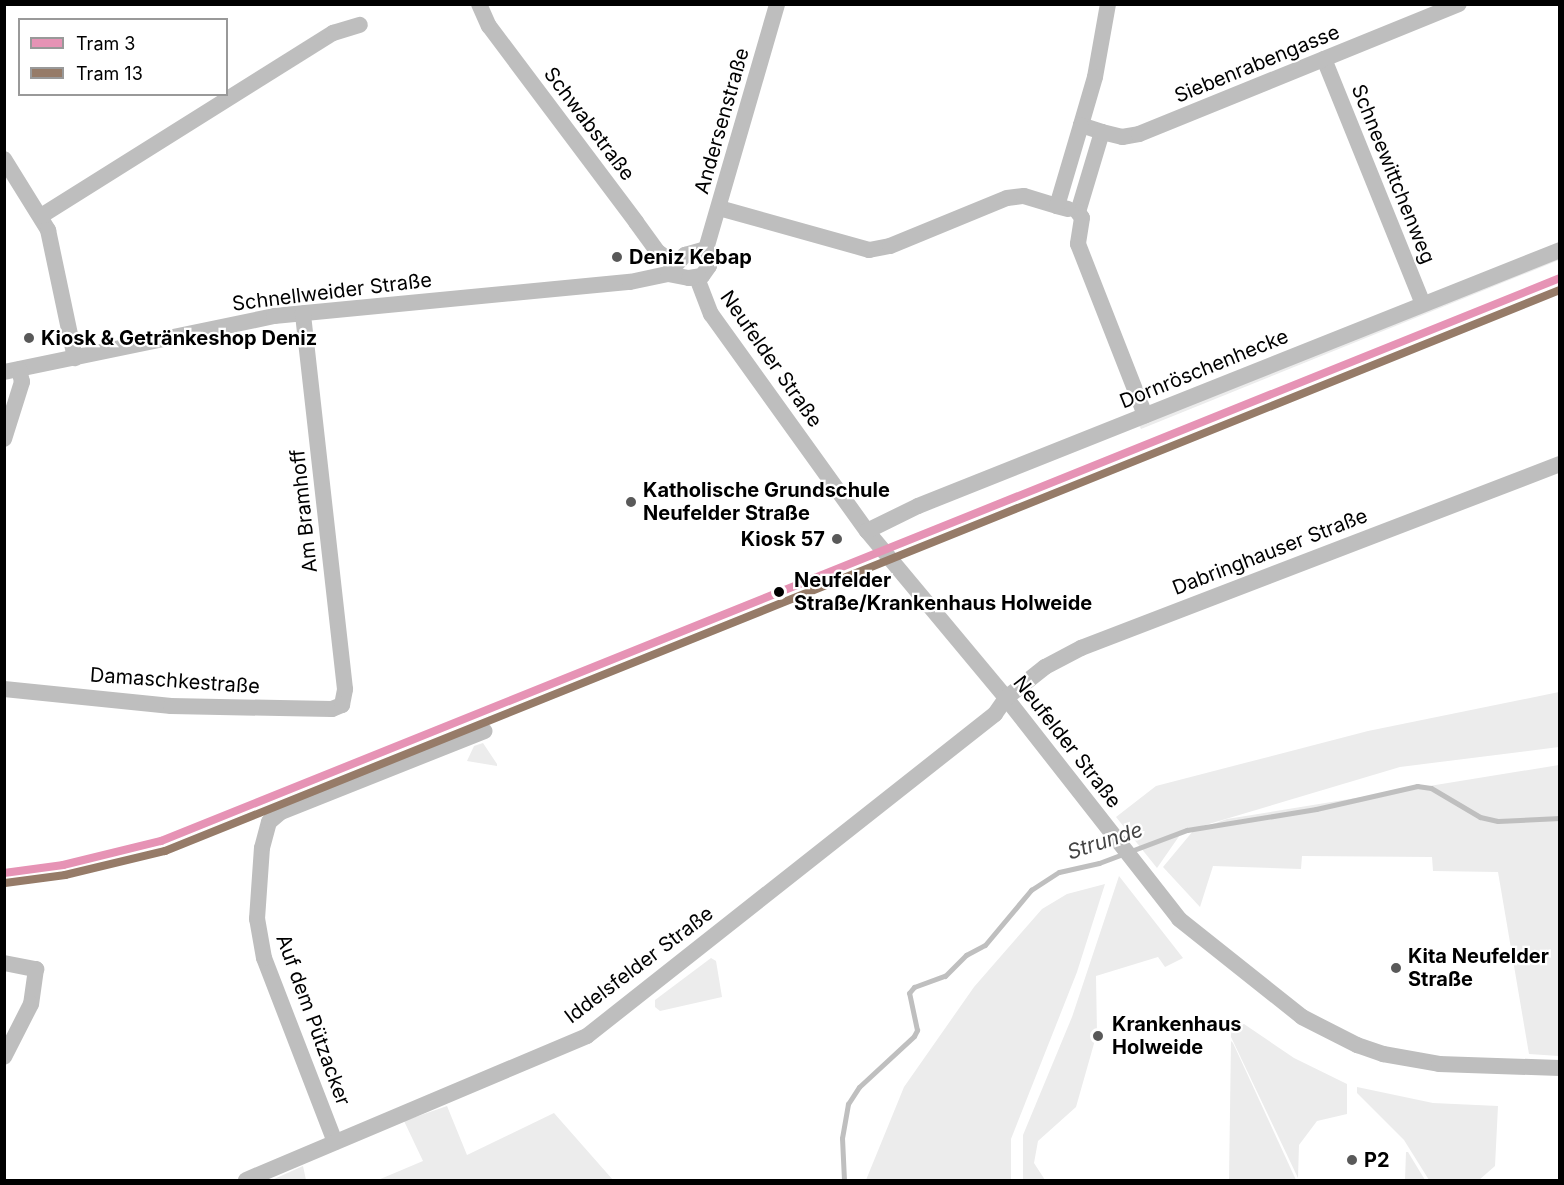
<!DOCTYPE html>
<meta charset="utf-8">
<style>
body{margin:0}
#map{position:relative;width:1564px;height:1185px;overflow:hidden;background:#fff;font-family:Inter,sans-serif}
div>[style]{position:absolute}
.green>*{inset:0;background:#ececec}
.stream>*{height:5px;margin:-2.5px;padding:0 2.5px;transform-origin:2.5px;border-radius:2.5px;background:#bfbfbf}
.minor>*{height:16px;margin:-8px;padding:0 8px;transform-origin:8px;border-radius:8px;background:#bebebe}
.tram-1>*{height:8px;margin:-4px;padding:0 4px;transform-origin:4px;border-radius:4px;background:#e693b5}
.tram-2>*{height:8px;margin:-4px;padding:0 4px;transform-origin:4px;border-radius:4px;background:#967b68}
.dots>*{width:16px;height:16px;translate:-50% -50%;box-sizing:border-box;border:3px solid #fff;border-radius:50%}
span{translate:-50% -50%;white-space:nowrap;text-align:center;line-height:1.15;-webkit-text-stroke:4.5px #fff;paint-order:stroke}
.street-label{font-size:20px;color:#000}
.poi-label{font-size:20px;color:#000;font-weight:700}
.left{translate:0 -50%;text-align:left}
.right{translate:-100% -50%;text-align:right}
.stop-label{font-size:20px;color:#000;font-weight:700}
.water-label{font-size:21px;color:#444;font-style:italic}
.frame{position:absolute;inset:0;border:6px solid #000;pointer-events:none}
.legend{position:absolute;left:18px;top:18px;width:210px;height:78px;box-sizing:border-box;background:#fff;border:2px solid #999;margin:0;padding:8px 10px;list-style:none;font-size:18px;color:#000}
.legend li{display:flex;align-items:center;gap:12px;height:30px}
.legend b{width:30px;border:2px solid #999}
</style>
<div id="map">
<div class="green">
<div style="clip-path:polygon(1559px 256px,1559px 260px,1141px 429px,1138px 423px)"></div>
<div style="clip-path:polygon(1559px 692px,1559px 747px,1400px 767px,1182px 832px,1157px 868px,1116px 817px,1156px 786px,1368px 731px)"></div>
<div style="clip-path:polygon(483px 743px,497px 764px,497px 766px,467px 761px,474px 746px)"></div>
<div style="clip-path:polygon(1559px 765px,1559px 1056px,1529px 1054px,1498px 872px,1433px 871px,1432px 857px,1302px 856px,1301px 869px,1213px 866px,1200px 907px,1163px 867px,1193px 831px,1227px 819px)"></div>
<div style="clip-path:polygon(1119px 876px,1183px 958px,1165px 967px,1158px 957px,1096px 976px,1097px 1033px,1076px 1107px,1038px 1141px,1034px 1163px,1045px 1180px,1023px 1180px,1023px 1135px,1072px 1017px)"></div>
<div style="clip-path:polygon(1105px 884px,1077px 972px,1011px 1139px,1011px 1180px,866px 1180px,904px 1087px,974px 987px,1042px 909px,1067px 894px)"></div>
<div style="clip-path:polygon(711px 958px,716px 961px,722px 997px,660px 1011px,655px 1007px,655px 1000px)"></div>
<div style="clip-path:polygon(1244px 1024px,1294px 1058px,1347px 1084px,1347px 1114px,1317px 1121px,1299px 1145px,1298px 1178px,1231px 1037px,1231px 1029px)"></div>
<div style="clip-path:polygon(1231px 1041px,1233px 1043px,1296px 1180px,1229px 1180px)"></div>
<div style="clip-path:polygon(1357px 1087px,1433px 1103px,1498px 1106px,1495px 1166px,1479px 1180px,1429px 1180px,1404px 1140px,1357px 1093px)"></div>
<div style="clip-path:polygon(447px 1106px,467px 1155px,554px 1113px,613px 1180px,378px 1180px,423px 1161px,404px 1121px)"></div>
<div style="clip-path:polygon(1406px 1152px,1408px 1152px,1425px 1180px,1405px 1180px)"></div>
<div style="clip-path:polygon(303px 1166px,306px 1180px,272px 1180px)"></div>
</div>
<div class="stream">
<div style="left:844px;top:1180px;width:42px;rotate:-92.7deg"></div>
<div style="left:842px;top:1138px;width:35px;rotate:-80deg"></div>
<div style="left:848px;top:1104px;width:20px;rotate:-57deg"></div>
<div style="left:859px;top:1087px;width:75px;rotate:-42.8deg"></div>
<div style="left:914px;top:1036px;width:7px;rotate:-63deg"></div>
<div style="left:917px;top:1030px;width:38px;rotate:-102deg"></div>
<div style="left:909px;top:993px;width:8px;rotate:-50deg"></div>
<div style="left:914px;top:987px;width:33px;rotate:-20deg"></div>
<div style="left:945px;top:976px;width:30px;rotate:-45deg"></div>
<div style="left:966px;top:955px;width:21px;rotate:-28deg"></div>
<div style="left:985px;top:945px;width:72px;rotate:-50.1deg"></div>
<div style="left:1031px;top:890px;width:33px;rotate:-33deg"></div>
<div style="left:1059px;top:872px;width:41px;rotate:-12.7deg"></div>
<div style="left:1099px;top:863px;width:94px;rotate:-20.6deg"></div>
<div style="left:1187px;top:830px;width:131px;rotate:-9.2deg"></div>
<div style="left:1316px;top:809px;width:104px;rotate:-12.8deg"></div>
<div style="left:1417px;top:786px;width:14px;rotate:8deg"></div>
<div style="left:1431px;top:788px;width:57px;rotate:30.6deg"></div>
<div style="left:1480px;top:817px;width:18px;rotate:13deg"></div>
<div style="left:1498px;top:821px;width:62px;rotate:-2.8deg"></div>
</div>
<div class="minor">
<div style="left:479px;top:4px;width:24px;rotate:66deg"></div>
<div style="left:489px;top:26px;width:245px;rotate:53.1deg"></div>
<div style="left:636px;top:222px;width:37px;rotate:54deg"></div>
<div style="left:658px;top:252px;width:19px;rotate:36deg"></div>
<div style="left:1108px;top:4px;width:74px;rotate:100.1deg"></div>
<div style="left:1095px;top:77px;width:50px;rotate:106.3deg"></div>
<div style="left:1081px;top:125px;width:22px;rotate:18deg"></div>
<div style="left:1102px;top:132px;width:84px;rotate:106.7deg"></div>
<div style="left:1078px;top:212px;width:7px;rotate:56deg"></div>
<div style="left:1082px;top:218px;width:26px;rotate:99deg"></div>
<div style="left:1078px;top:244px;width:184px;rotate:68.6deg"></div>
<div style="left:1324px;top:59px;width:264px;rotate:68deg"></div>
<div style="left:1102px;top:132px;width:21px;rotate:14deg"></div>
<div style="left:1122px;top:137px;width:17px;rotate:-10deg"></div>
<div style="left:1139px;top:134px;width:345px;rotate:-22.1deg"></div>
<div style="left:4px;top:159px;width:84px;rotate:58.2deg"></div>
<div style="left:48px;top:230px;width:131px;rotate:78.1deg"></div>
<div style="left:719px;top:208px;width:156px;rotate:15.6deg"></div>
<div style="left:869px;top:250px;width:21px;rotate:-11deg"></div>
<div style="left:890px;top:246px;width:126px;rotate:-22.3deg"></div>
<div style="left:1007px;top:198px;width:17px;rotate:-7deg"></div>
<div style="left:1024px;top:196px;width:34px;rotate:17deg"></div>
<div style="left:1068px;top:209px;width:11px;rotate:-165deg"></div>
<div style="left:1057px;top:206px;width:84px;rotate:-73.5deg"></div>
<div style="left:41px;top:216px;width:345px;rotate:-32.1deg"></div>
<div style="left:333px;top:33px;width:28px;rotate:-17deg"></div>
<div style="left:668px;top:273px;width:25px;rotate:-47deg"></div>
<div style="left:685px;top:255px;width:22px;rotate:-16deg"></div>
<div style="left:697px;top:278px;width:39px;rotate:69deg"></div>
<div style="left:711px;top:314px;width:267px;rotate:54.3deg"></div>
<div style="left:867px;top:531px;width:217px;rotate:50.2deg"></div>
<div style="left:1006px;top:698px;width:281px;rotate:51.9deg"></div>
<div style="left:1179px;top:919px;width:157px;rotate:38.5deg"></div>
<div style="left:1302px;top:1017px;width:62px;rotate:27deg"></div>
<div style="left:1357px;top:1045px;width:28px;rotate:19deg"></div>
<div style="left:1383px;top:1054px;width:57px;rotate:10.1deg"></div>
<div style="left:1439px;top:1064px;width:121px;rotate:1.9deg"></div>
<div style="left:4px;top:372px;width:276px;rotate:-11.7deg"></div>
<div style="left:274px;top:316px;width:358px;rotate:-5.5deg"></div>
<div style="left:630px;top:282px;width:39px;rotate:-12deg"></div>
<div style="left:668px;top:274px;width:21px;rotate:11deg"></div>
<div style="left:689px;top:278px;width:13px;rotate:-9deg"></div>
<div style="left:702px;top:276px;width:12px;rotate:-55deg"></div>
<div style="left:709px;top:266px;width:17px;rotate:-100deg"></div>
<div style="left:706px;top:249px;width:255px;rotate:-73.8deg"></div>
<div style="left:4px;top:439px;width:60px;rotate:-72.5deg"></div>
<div style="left:22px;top:382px;width:13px;rotate:-103deg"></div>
<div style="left:867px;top:531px;width:57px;rotate:-26.1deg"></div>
<div style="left:918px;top:506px;width:691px;rotate:-21.74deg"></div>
<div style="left:4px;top:689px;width:168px;rotate:5.8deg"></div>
<div style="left:171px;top:706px;width:161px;rotate:1.1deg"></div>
<div style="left:332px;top:709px;width:11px;rotate:-22deg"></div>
<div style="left:342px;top:705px;width:16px;rotate:-79deg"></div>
<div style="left:345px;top:689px;width:378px;rotate:-96.4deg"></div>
<div style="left:4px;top:963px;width:33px;rotate:11deg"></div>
<div style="left:36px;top:969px;width:35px;rotate:98deg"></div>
<div style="left:31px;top:1004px;width:59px;rotate:117deg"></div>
<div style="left:335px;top:1142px;width:197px;rotate:-111.1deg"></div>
<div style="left:264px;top:958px;width:40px;rotate:-100deg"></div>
<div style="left:257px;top:919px;width:71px;rotate:-86deg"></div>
<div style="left:262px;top:848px;width:27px;rotate:-75deg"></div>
<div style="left:269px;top:822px;width:16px;rotate:-40deg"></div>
<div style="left:281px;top:812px;width:219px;rotate:-21.7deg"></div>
<div style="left:246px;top:1180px;width:370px;rotate:-22.9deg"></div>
<div style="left:587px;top:1036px;width:520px;rotate:-38.28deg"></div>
<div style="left:995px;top:714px;width:19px;rotate:-55deg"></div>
<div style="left:1006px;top:698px;width:50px;rotate:-38.5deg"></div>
<div style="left:1045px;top:667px;width:41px;rotate:-27.8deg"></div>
<div style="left:1081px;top:648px;width:513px;rotate:-21.01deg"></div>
</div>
<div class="tram-1">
<div style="left:4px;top:873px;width:60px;rotate:-7.7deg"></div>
<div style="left:63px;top:865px;width:101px;rotate:-13.8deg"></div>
<div style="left:161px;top:841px;width:1508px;rotate:-21.92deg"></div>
</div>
<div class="tram-2">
<div style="left:5px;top:883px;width:61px;rotate:-7.6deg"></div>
<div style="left:65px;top:875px;width:103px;rotate:-13.5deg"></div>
<div style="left:165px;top:851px;width:1504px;rotate:-21.91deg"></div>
</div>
<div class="dots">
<div style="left:617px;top:257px;background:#595959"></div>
<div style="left:29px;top:338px;background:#595959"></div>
<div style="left:631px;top:502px;background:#595959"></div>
<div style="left:837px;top:539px;background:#595959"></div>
<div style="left:779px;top:592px;background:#000"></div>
<div style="left:1396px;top:968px;background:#595959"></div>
<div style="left:1098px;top:1036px;background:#595959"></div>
<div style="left:1352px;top:1160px;background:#595959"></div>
</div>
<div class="street-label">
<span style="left:1257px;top:64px;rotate:-22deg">Siebenrabengasse</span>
<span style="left:722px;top:121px;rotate:-74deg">Andersenstraße</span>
<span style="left:589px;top:124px;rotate:53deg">Schwabstraße</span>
<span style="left:1393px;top:174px;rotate:68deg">Schneewittchenweg</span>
<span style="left:332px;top:292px;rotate:-7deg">Schnellweider Straße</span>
<span style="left:771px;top:359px;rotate:55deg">Neufelder Straße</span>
<span style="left:1204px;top:369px;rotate:-22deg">Dornröschenhecke</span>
<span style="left:304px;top:511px;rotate:-96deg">Am Bramhoff</span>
<span style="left:1270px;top:552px;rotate:-21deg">Dabringhauser Straße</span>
<span style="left:175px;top:681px;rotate:4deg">Damaschkestraße</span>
<span style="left:1067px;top:742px;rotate:52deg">Neufelder Straße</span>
<span style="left:639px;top:965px;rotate:-37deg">Iddelsfelder Straße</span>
<span style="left:313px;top:1020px;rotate:70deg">Auf dem Pützacker</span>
</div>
<div class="poi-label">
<span class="left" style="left:629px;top:257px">Deniz Kebap</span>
<span class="left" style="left:41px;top:338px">Kiosk &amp; Getränkeshop Deniz</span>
<span class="left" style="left:643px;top:502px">Katholische Grundschule<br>Neufelder Straße</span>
<span class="right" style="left:825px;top:539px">Kiosk 57</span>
<span class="left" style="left:1408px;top:968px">Kita Neufelder<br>Straße</span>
<span class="left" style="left:1112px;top:1036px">Krankenhaus<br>Holweide</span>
<span class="left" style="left:1364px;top:1160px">P2</span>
</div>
<div class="stop-label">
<span class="left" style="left:794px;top:592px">Neufelder<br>Straße/Krankenhaus Holweide</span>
</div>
<div class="water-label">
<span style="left:1105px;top:841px;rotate:-18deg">Strunde</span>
</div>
<div class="frame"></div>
<ul class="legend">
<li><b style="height:8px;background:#e693b5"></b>Tram 3</li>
<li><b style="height:8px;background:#967b68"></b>Tram 13</li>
</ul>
</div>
